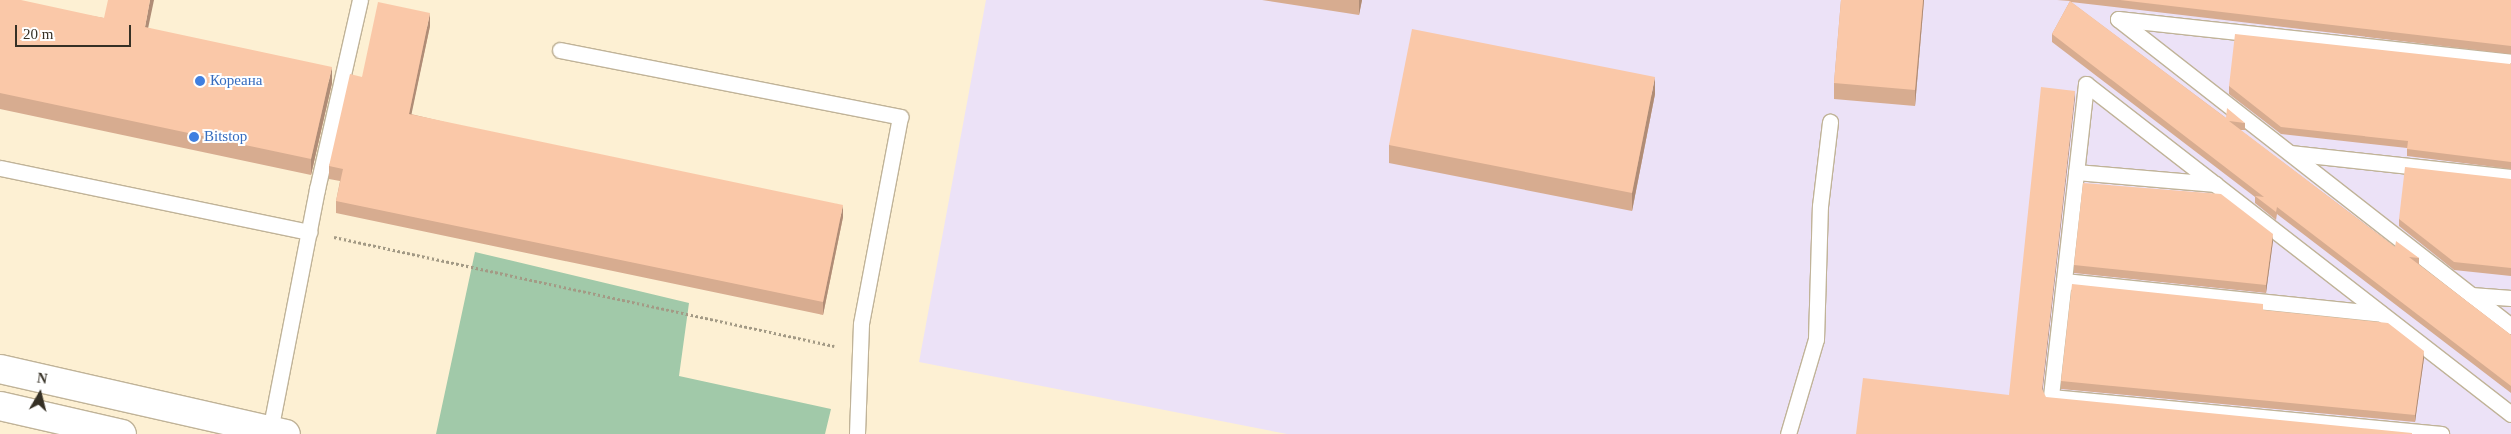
<!DOCTYPE html>
<meta charset="utf-8">
<style>
body{margin:0}
#map{position:relative;width:2511px;height:434px;overflow:hidden;background:#fdf0d3;font-family:Georgia,serif}
div>[style]{position:absolute}
.industrial>*{inset:0;background:#ece2f7}
.green>*{inset:0;background:#a1c9a9}
.path>*{height:3px;margin-top:-1.5px;transform-origin:0;background:repeating-linear-gradient(90deg,#a39a85 0 2.5px,transparent 0 5px)}
.roads{filter:drop-shadow(1px 0 #c0b398) drop-shadow(-1px 0 #c0b398) drop-shadow(0 1px #c0b398) drop-shadow(0 -1px #c0b398)}
.lane>*{height:15px;margin:-7.5px;padding:0 7.5px;transform-origin:7.5px;border-radius:7.5px;background:#fff}
.secondary>*{height:28px;margin:-14px;padding:0 14px;transform-origin:14px;border-radius:14px;background:#fff}
.wall>*{inset:0;background:#d7ac90}
.shaded-wall>*{inset:0;background:#af8c76}
.building>*{inset:0;background:#fac8a8}
.dots>*{width:14px;height:14px;translate:-50% -50%;box-sizing:border-box;border:2px solid #fff;border-radius:50%}
span{translate:-50% -50%;white-space:nowrap;text-align:center;line-height:1.15;-webkit-text-stroke:4px #fff;paint-order:stroke}
.shop-label{font-size:15px;color:#366cbe}
.left{translate:0 -50%;text-align:left}
.north{position:absolute;left:15px;top:369px;width:50px;height:50px;-webkit-text-stroke:4px #fff;paint-order:stroke;rotate:8deg;font-size:14px;font-weight:700;line-height:20px;text-align:center;color:#353025}
.north::after{content:'';display:block;margin:auto;width:18px;height:22px;background:#353025;clip-path:polygon(50% 0,100% 100%,50% 72%,0 100%)}
.scale{position:absolute;left:15px;top:25px;width:116px;height:22px;box-sizing:border-box;border:2px solid #353025;border-top:0;padding-left:6px;font-size:15px;line-height:18px;white-space:nowrap;color:#353025;-webkit-text-stroke:4px #fff;paint-order:stroke}
</style>
<div id="map">
<div class="industrial">
<div style="clip-path:polygon(986px 0,2511px 0,2511px 434px,1287px 434px,919px 362px)"></div>
</div>
<div class="green">
<div style="clip-path:polygon(475px 252px,689px 303px,679px 376px,831px 409px,825px 434px,436px 434px)"></div>
</div>
<div class="path">
<div style="left:334px;top:237px;width:512px;rotate:12.3deg"></div>
</div>
<div class="roads">
<div class="lane">
<div style="left:2118px;top:19px;width:499px;rotate:38deg"></div>
<div style="left:2118px;top:19px;width:395px;rotate:6.2deg"></div>
<div style="left:560px;top:50px;width:347px;rotate:11.1deg"></div>
<div style="left:900px;top:117px;width:211px;rotate:100.7deg"></div>
<div style="left:861px;top:324px;width:110px;rotate:92.1deg"></div>
<div style="left:2086px;top:84px;width:315px;rotate:96.4deg"></div>
<div style="left:2051px;top:397px;width:392px;rotate:5.4deg"></div>
<div style="left:2086px;top:84px;width:538px;rotate:37.83deg"></div>
<div style="left:2290px;top:153px;width:222px;rotate:6.2deg"></div>
<div style="left:0;top:168px;width:316px;rotate:11.7deg"></div>
<div style="left:2076px;top:172px;width:140px;rotate:4.9deg"></div>
<div style="left:2064px;top:281px;width:319px;rotate:5.9deg"></div>
<div style="left:2471px;top:295px;width:40px;rotate:4.3deg"></div>
<div style="left:270px;top:431px;width:247px;rotate:-79deg"></div>
<div style="left:317px;top:189px;width:194px;rotate:-77.2deg"></div>
<div style="left:1788px;top:434px;width:99px;rotate:-73.6deg"></div>
<div style="left:1816px;top:339px;width:133px;rotate:-88.3deg"></div>
<div style="left:1820px;top:206px;width:85px;rotate:-83.2deg"></div>
</div>
<div class="secondary">
<div style="left:0;top:369px;width:293px;rotate:12.8deg"></div>
<div style="left:0;top:406px;width:125px;rotate:12.9deg"></div>
</div>
</div>
<div class="wall">
<div style="clip-path:polygon(0 0,104px 18px,148px 28px,332px 83px,311px 175px,0 109px)"></div>
<div style="clip-path:polygon(1262px 0,1362px 0,1359px 15px)"></div>
<div style="clip-path:polygon(1841px 0,1924px 0,1915px 106px,1834px 99px,1834px 83px)"></div>
<div style="clip-path:polygon(2057px 0,2511px 0,2511px 54px,2071px 2px,2226px 118px,2245px 123px,2245px 130px,2240px 130px,2395px 247px,2419px 258px,2419px 265px,2511px 335px,2511px 393px,2277px 214px,2276px 220px,2255px 203px,2255px 197px,2052px 42px,2052px 34px,2070px 1px)"></div>
<div style="clip-path:polygon(430px 26px,411px 114px,843px 217px,823px 315px,336px 213px,336px 201px,340px 181px,329px 179px,329px 166px,362px 77px)"></div>
<div style="clip-path:polygon(2511px 63px,2511px 169px,2407px 156px,2407px 148px,2281px 134px,2229px 94px,2229px 86px,2510px 64px)"></div>
<div style="clip-path:polygon(1655px 94px,1632px 211px,1389px 163px,1389px 145px)"></div>
<div style="clip-path:polygon(2511px 179px,2511px 276px,2454px 270px,2399px 226px,2399px 219px)"></div>
<div style="clip-path:polygon(2273px 241px,2266px 293px,2074px 273px,2074px 265px)"></div>
<div style="clip-path:polygon(2263px 310px,2424px 358px,2415px 422px,2061px 389px,2061px 381px)"></div>
</div>
<div class="shaded-wall">
<div style="clip-path:polygon(150px 0,154px 0,145px 43px,145px 27px)"></div>
<div style="clip-path:polygon(1359px 0,1362px 0,1359px 15px)"></div>
<div style="clip-path:polygon(1923px 0,1924px 0,1915px 106px,1915px 90px)"></div>
<div style="clip-path:polygon(430px 13px,430px 26px,409px 126px,409px 114px)"></div>
<div style="clip-path:polygon(332px 67px,332px 83px,311px 175px,311px 159px)"></div>
<div style="clip-path:polygon(1655px 77px,1655px 94px,1632px 211px,1632px 193px)"></div>
<div style="clip-path:polygon(2075px 91px,2075px 98px,2042px 396px,2042px 389px)"></div>
<div style="clip-path:polygon(843px 205px,843px 217px,823px 315px,823px 302px)"></div>
<div style="clip-path:polygon(2273px 234px,2273px 241px,2266px 293px,2266px 285px)"></div>
<div style="clip-path:polygon(2424px 351px,2424px 358px,2415px 422px,2415px 415px)"></div>
</div>
<div class="building">
<div style="clip-path:polygon(0 0,21px 0,104px 18px,108px 0,150px 0,145px 27px,332px 67px,311px 159px,0 93px)"></div>
<div style="clip-path:polygon(1841px 0,1923px 0,1915px 90px,1834px 83px)"></div>
<div style="clip-path:polygon(2120px 0,2511px 0,2511px 46px)"></div>
<div style="clip-path:polygon(2070px 1px,2226px 118px,2227px 108px,2245px 123px,2229px 121px,2395px 247px,2396px 241px,2419px 258px,2409px 257px,2511px 335px,2511px 386px,2277px 207px,2276px 212px,2255px 196px,2264px 197px,2052px 34px)"></div>
<div style="clip-path:polygon(378px 2px,430px 13px,409px 114px,843px 205px,823px 302px,336px 201px,343px 169px,329px 166px,350px 74px,362px 77px)"></div>
<div style="clip-path:polygon(1412px 29px,1655px 77px,1632px 193px,1389px 145px)"></div>
<div style="clip-path:polygon(2235px 34px,2510px 64px,2511px 63px,2511px 162px,2407px 149px,2408px 141px,2281px 127px,2229px 86px)"></div>
<div style="clip-path:polygon(2041px 87px,2075px 91px,2042px 389px,2046px 397px,2412px 433px,2412px 434px,1856px 434px,1863px 378px,2009px 395px)"></div>
<div style="clip-path:polygon(2405px 167px,2511px 179px,2511px 268px,2454px 262px,2399px 219px)"></div>
<div style="clip-path:polygon(2083px 183px,2221px 194px,2273px 234px,2266px 285px,2074px 265px)"></div>
<div style="clip-path:polygon(2072px 284px,2263px 304px,2263px 310px,2388px 323px,2424px 351px,2415px 415px,2061px 381px)"></div>
</div>
<div class="dots">
<div style="left:200px;top:81px;background:#3f7fe0"></div>
<div style="left:194px;top:137px;background:#3f7fe0"></div>
</div>
<div class="shop-label">
<span class="left" style="left:210px;top:81px">Кореана</span>
<span class="left" style="left:204px;top:137px">Bitstop</span>
</div>
<div class="north">N</div>
<div class="scale">20 m</div>
</div>
